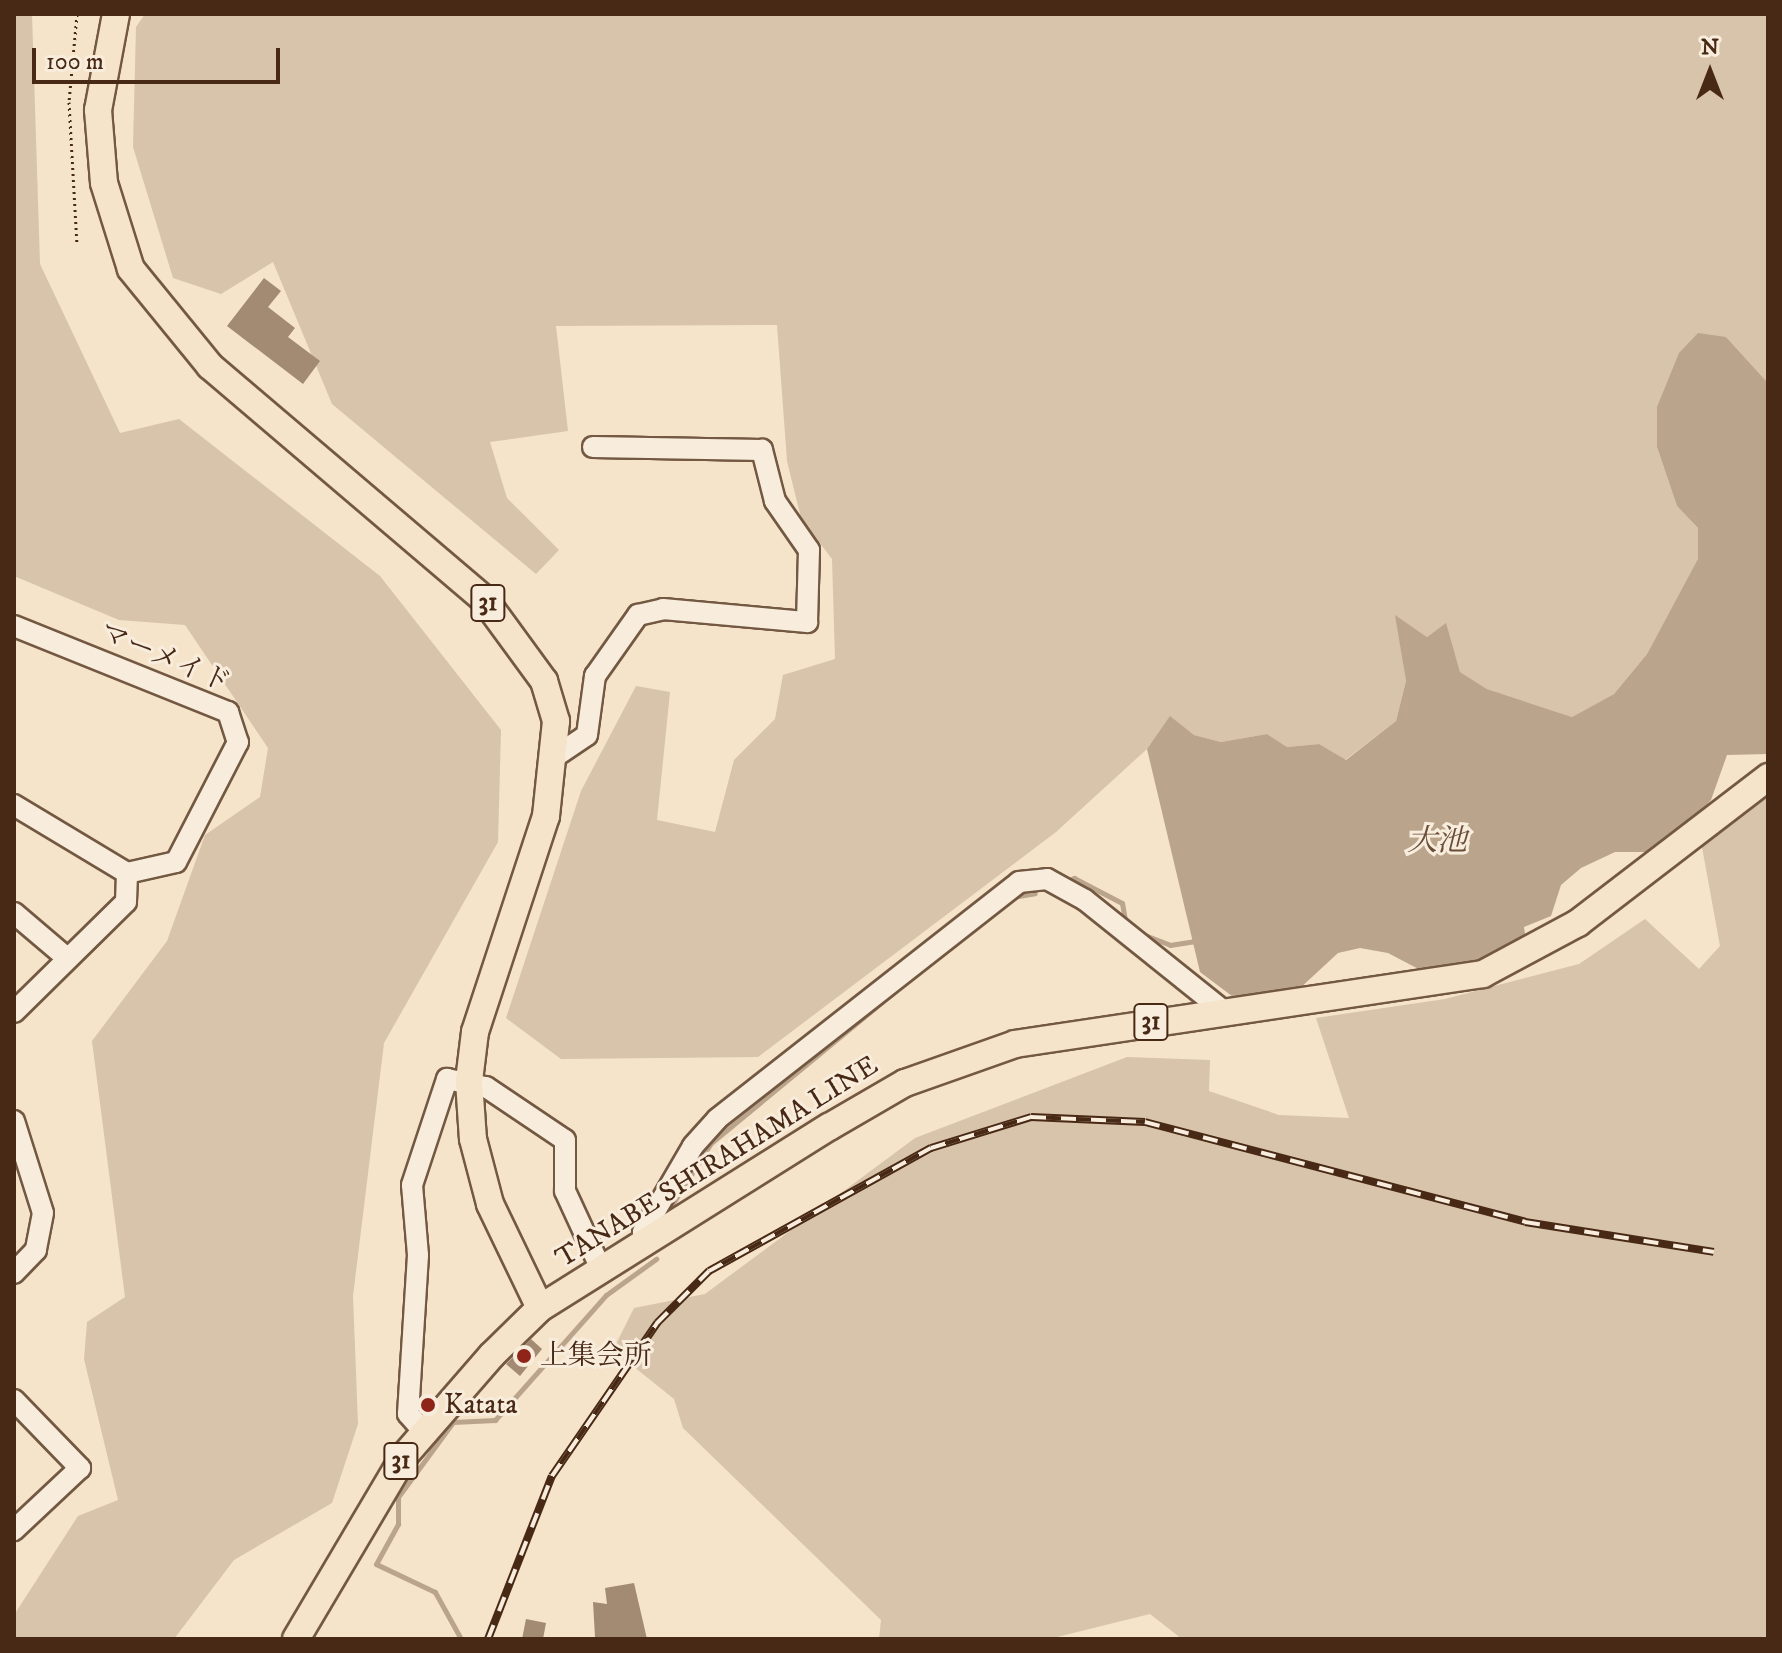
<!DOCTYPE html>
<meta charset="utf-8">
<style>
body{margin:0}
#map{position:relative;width:1782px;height:1653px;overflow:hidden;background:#f5e3ca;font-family:"IM FELL DW Pica","Noto Serif JP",serif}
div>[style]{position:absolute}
.green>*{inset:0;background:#d8c3ab}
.water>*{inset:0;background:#baa48c}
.stream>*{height:5px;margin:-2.5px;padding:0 2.5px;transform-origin:2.5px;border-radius:2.5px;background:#baa48c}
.building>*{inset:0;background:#a28a73}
.path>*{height:3px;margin-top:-1.5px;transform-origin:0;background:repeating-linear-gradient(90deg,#482915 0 2px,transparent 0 6px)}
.roads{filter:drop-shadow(2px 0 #735842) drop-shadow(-2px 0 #735842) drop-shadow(0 2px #735842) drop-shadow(0 -2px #735842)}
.minor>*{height:20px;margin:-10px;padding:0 10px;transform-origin:10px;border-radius:10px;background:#f8eddd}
.major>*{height:26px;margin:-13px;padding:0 13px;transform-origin:13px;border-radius:13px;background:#f5e3ca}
.rail>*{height:8px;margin-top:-4px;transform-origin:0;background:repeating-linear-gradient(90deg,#f8eddd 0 15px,#482915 0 30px);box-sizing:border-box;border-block:2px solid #482915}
.dots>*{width:22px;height:22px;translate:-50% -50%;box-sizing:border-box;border:4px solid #f8eddd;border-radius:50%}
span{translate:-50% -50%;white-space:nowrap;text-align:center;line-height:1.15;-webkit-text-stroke:6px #f8eddd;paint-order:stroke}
.shield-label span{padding:2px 6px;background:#f8eddd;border:2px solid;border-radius:6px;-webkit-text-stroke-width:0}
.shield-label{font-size:26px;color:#482915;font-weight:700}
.street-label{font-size:28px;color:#482915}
.poi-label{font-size:28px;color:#482915}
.left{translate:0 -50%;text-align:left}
.water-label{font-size:30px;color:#6a4e39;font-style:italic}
.frame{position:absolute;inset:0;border:16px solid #482915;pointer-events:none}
.north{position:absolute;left:1670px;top:32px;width:80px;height:80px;-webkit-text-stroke:6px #f8eddd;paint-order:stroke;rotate:0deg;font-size:22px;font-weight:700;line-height:32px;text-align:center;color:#482915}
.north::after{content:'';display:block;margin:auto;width:28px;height:36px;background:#482915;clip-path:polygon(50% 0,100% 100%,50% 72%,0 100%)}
.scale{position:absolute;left:32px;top:48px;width:248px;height:36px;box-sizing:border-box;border:4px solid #482915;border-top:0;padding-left:10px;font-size:24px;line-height:28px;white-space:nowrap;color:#482915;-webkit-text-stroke:6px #f8eddd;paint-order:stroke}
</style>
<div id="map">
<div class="green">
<div style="clip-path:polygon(14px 14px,32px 14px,40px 264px,120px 433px,179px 419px,380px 576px,501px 730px,498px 842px,384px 1043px,353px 1296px,358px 1424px,332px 1503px,234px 1560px,174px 1639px,14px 1639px,14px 1615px,78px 1516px,118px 1500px,84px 1359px,87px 1322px,125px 1297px,92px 1041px,167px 941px,205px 835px,260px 797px,268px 748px,185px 625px,119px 620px,14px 576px)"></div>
<div style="clip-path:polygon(145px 14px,1768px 14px,1768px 383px,1726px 337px,1657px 447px,1677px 506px,1698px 528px,1698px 560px,1647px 654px,1614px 694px,1572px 717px,1487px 689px,1460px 672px,1445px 624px,1427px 637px,1396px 616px,1406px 681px,1396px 721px,1345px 760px,1319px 744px,1287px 747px,1267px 734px,1221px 742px,1194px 735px,1170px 717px,1147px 749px,1056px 832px,758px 1057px,561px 1059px,506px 1018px,581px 791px,636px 686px,670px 692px,657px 820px,715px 832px,734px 760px,775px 719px,783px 675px,835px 659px,832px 559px,801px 518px,787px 461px,777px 325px,556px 326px,568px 431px,490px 442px,507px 498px,559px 550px,536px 574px,332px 404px,273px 262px,221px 294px,173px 278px,133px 147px,136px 27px)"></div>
<div style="clip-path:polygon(1768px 789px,1768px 1639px,1182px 1639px,1150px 1614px,1049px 1639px,879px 1639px,881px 1620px,683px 1428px,674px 1399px,613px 1350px,634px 1308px,705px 1294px,915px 1138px,1127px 1057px,1210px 1060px,1209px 1091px,1279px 1115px,1349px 1118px,1316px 1018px,1445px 999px,1579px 964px,1645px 919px,1699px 969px,1720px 946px,1702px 847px)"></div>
</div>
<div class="water">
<div style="clip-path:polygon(1698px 333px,1726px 337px,1768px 383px,1768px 754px,1727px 755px,1711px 800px,1661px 852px,1615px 852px,1581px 868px,1561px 885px,1551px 916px,1524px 927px,1527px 948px,1430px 975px,1388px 953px,1360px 948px,1338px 953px,1298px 990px,1232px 996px,1200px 972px,1147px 749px,1170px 716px,1194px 735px,1221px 742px,1267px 734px,1287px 747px,1319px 744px,1346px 760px,1396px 721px,1406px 681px,1395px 615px,1427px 637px,1446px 623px,1460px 672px,1487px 689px,1572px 717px,1614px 694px,1647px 654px,1698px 559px,1698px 528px,1677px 506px,1657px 447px,1657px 407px,1679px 353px)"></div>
</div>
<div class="stream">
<div style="left:1067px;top:881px;width:8px;rotate:-23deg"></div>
<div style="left:1074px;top:878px;width:54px;rotate:27.5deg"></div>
<div style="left:1122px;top:903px;width:22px;rotate:80deg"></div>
<div style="left:1013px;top:897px;width:22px;rotate:-10deg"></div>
<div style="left:1142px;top:934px;width:30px;rotate:21deg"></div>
<div style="left:1170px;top:945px;width:24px;rotate:-9deg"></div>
<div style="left:665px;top:1216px;width:86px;rotate:-57.8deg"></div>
<div style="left:711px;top:1143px;width:236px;rotate:-39.5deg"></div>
<div style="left:461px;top:1639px;width:54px;rotate:-119deg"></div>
<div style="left:435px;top:1592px;width:65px;rotate:-154.6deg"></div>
<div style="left:376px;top:1564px;width:46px;rotate:-61.2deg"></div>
<div style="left:398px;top:1524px;width:27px;rotate:-90deg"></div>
<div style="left:398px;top:1497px;width:93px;rotate:-53.7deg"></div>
<div style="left:453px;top:1422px;width:42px;rotate:-2.7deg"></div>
<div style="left:495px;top:1420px;width:167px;rotate:-48.4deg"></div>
<div style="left:606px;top:1295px;width:62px;rotate:-35.8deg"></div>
</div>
<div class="building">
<div style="clip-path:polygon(264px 278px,281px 291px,268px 307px,295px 328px,288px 337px,320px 361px,303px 384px,227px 326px)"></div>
<div style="clip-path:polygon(531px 1339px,542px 1349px,520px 1376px,506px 1364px)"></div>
<div style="clip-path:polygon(634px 1583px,647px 1639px,595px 1637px,593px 1602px,607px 1604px,605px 1588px)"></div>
<div style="clip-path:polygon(526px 1619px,546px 1623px,543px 1639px,522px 1639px)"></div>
</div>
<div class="path">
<div style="left:77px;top:14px;width:88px;rotate:95.2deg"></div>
<div style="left:69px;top:102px;width:143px;rotate:86.8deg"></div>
</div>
<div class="roads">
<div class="minor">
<div style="left:14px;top:626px;width:231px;rotate:21.9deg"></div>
<div style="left:228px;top:712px;width:32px;rotate:72deg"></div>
<div style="left:238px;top:742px;width:135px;rotate:117.3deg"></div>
<div style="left:176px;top:862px;width:50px;rotate:167.3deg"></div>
<div style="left:127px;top:873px;width:132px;rotate:-149deg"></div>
<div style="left:556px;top:756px;width:37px;rotate:-34deg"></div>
<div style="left:587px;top:735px;width:60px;rotate:-82.3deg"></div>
<div style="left:595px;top:676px;width:75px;rotate:-54.8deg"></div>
<div style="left:638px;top:615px;width:26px;rotate:-13deg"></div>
<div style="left:663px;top:609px;width:145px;rotate:5.2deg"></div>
<div style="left:807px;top:622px;width:72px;rotate:-88.4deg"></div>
<div style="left:809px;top:550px;width:60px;rotate:-124.8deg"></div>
<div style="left:775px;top:501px;width:53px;rotate:-104.3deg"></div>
<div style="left:762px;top:450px;width:169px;rotate:-179deg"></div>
<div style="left:14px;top:913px;width:70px;rotate:40.3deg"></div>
<div style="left:14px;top:1012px;width:157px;rotate:-44.5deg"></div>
<div style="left:126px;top:902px;width:29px;rotate:-88deg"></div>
<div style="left:14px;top:1121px;width:96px;rotate:72.5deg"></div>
<div style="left:43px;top:1213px;width:38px;rotate:101deg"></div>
<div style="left:36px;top:1250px;width:32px;rotate:134deg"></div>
<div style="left:645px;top:1245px;width:13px;rotate:-99deg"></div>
<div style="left:643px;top:1232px;width:99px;rotate:-59.8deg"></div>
<div style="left:693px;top:1146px;width:36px;rotate:-48deg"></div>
<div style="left:717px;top:1119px;width:384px;rotate:-38.1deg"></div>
<div style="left:1019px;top:882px;width:28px;rotate:-6deg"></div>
<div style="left:1047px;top:879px;width:43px;rotate:28.9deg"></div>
<div style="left:1085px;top:900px;width:179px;rotate:38.7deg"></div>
<div style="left:14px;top:1400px;width:95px;rotate:45.9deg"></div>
<div style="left:80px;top:1468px;width:91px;rotate:136.8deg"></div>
<div style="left:423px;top:1431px;width:23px;rotate:-131deg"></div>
<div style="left:408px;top:1414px;width:159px;rotate:-86.4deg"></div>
<div style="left:418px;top:1255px;width:70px;rotate:-94.9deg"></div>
<div style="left:412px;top:1185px;width:112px;rotate:-71.7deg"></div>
<div style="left:447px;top:1079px;width:40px;rotate:12deg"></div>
<div style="left:486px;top:1087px;width:95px;rotate:33.9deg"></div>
<div style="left:565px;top:1140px;width:51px;rotate:90deg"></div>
<div style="left:565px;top:1191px;width:88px;rotate:65.2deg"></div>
</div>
<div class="major">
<div style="left:116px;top:14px;width:98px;rotate:100.6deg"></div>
<div style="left:98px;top:110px;width:73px;rotate:85.3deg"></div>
<div style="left:104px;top:183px;width:90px;rotate:72.6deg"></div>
<div style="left:131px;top:269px;width:125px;rotate:50.8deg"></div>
<div style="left:210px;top:366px;width:360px;rotate:40.4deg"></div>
<div style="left:484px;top:599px;width:102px;rotate:53.8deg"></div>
<div style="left:544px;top:681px;width:42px;rotate:73.3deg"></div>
<div style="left:556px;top:721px;width:96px;rotate:96deg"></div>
<div style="left:546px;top:816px;width:227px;rotate:108.2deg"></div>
<div style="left:475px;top:1032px;width:49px;rotate:97deg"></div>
<div style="left:469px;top:1081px;width:58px;rotate:86.1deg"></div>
<div style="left:473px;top:1139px;width:67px;rotate:75.3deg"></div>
<div style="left:490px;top:1204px;width:115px;rotate:64.3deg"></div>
<div style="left:296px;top:1639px;width:214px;rotate:-59.4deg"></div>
<div style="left:405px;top:1455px;width:133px;rotate:-49deg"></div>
<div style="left:492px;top:1355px;width:67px;rotate:-44.4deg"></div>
<div style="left:540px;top:1308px;width:341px;rotate:-32.1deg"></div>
<div style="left:829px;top:1127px;width:88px;rotate:-30.1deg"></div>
<div style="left:905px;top:1083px;width:117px;rotate:-19.5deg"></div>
<div style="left:1015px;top:1044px;width:473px;rotate:-8.5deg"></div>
<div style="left:1483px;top:974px;width:108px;rotate:-28.2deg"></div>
<div style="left:1578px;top:923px;width:240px;rotate:-37.5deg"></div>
</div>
</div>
<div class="rail">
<div style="left:488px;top:1639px;width:175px;rotate:-68.6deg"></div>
<div style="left:552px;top:1476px;width:186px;rotate:-55.5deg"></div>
<div style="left:657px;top:1323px;width:74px;rotate:-45deg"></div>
<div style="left:709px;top:1271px;width:254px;rotate:-29deg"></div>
<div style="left:931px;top:1148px;width:105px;rotate:-17.2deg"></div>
<div style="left:1031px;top:1117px;width:114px;rotate:2.5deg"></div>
<div style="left:1145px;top:1122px;width:393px;rotate:14.7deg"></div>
<div style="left:1525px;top:1222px;width:191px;rotate:9deg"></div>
</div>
<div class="dots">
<div style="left:524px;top:1356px;background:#8f2418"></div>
<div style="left:428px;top:1405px;background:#8f2418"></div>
</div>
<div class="shield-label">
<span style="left:488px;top:603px">31</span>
<span style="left:1151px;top:1022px">31</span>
<span style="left:401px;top:1461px">31</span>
</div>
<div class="street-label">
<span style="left:165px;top:658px;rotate:23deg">マーメイド</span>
<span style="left:717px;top:1162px;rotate:-32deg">TANABE SHIRAHAMA LINE</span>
</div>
<div class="poi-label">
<span class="left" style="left:540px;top:1356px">上集会所</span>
<span class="left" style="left:444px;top:1405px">Katata</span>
</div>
<div class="water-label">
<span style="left:1437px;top:842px">大池</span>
</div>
<div class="frame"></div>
<div class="north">N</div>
<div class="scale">100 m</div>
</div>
